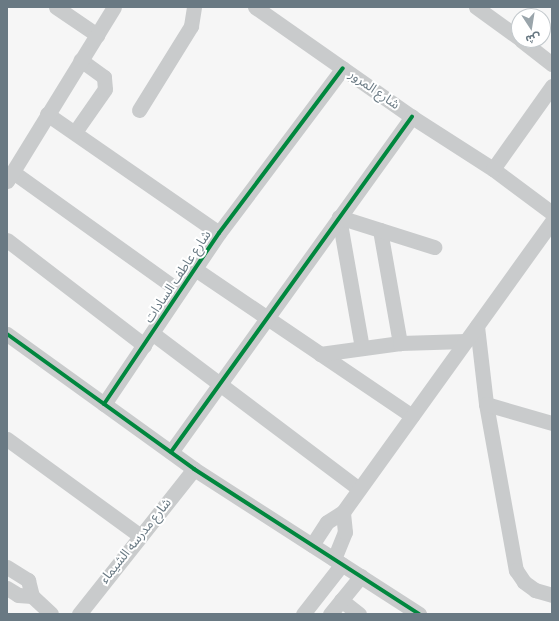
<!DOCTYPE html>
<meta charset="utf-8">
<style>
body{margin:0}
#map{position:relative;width:559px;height:621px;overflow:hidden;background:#f6f6f6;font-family:"Archivo Narrow","Noto Sans Arabic",sans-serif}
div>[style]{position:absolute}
.minor>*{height:15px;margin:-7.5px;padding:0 7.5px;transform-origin:7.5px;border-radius:7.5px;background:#c9cbcc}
.cycleway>*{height:4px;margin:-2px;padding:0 2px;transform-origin:2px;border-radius:2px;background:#00873e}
span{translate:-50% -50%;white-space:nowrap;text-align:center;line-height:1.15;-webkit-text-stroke:4px #fff;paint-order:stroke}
.street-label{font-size:13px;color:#697983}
.frame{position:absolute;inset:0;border:8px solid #697983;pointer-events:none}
.north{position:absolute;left:511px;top:8px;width:40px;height:40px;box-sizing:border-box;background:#fff;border:1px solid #c3c9cd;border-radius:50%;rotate:168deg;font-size:11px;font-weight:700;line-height:16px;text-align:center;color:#697983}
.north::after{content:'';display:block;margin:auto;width:14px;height:18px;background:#9aa5ab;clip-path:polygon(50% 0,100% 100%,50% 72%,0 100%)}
</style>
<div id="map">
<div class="minor">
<div style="left:56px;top:7px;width:50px;rotate:34.3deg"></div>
<div style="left:255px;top:7px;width:192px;rotate:35deg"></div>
<div style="left:412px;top:117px;width:96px;rotate:32.7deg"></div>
<div style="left:493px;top:169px;width:74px;rotate:36.7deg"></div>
<div style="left:476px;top:7px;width:53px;rotate:35.8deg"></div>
<div style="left:521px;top:40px;width:39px;rotate:38deg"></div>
<div style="left:139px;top:110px;width:99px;rotate:-58.2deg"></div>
<div style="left:191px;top:26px;width:19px;rotate:-81deg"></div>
<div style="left:47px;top:114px;width:209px;rotate:34.7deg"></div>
<div style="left:75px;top:132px;width:52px;rotate:-55.1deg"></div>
<div style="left:105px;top:89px;width:12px;rotate:-95deg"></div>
<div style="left:104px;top:77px;width:29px;rotate:-144deg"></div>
<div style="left:493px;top:169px;width:102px;rotate:-54.6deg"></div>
<div style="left:13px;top:172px;width:204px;rotate:35.6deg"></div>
<div style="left:7px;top:181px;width:204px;rotate:-58.4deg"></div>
<div style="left:380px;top:230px;width:115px;rotate:80deg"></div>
<div style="left:7px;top:240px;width:173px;rotate:37.5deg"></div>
<div style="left:195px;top:269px;width:262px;rotate:34.1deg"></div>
<div style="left:477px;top:326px;width:79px;rotate:83.4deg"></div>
<div style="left:486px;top:404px;width:169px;rotate:79.8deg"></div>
<div style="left:516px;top:570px;width:14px;rotate:56deg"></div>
<div style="left:524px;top:582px;width:14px;rotate:36deg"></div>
<div style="left:535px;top:590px;width:18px;rotate:16deg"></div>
<div style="left:152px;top:333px;width:259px;rotate:37deg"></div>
<div style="left:7px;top:334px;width:231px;rotate:35.8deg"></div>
<div style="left:194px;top:469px;width:268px;rotate:32.8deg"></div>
<div style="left:362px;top:348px;width:133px;rotate:-100deg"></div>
<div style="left:339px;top:217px;width:100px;rotate:17.5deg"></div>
<div style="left:320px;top:354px;width:81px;rotate:-7.8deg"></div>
<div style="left:400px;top:343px;width:66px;rotate:-1.7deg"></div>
<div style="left:104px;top:404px;width:206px;rotate:-56.1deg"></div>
<div style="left:219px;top:233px;width:206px;rotate:-53.1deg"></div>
<div style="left:486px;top:404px;width:69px;rotate:16.1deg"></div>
<div style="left:7px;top:439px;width:163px;rotate:36deg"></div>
<div style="left:171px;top:452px;width:413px;rotate:-54.3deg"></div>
<div style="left:312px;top:545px;width:27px;rotate:-57deg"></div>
<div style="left:327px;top:522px;width:19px;rotate:-32deg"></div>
<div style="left:343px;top:512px;width:358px;rotate:-54.3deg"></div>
<div style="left:334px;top:559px;width:29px;rotate:-68deg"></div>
<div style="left:345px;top:532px;width:20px;rotate:-96deg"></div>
<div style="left:7px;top:567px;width:25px;rotate:32deg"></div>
<div style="left:28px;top:580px;width:16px;rotate:76deg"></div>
<div style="left:32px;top:596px;width:26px;rotate:43deg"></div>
<div style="left:7px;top:588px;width:13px;rotate:32deg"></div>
<div style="left:18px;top:595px;width:14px;rotate:4deg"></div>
<div style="left:341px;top:600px;width:23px;rotate:38deg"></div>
<div style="left:79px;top:614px;width:185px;rotate:-51.6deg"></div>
<div style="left:303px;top:614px;width:63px;rotate:-52deg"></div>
<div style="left:330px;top:614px;width:49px;rotate:-50.8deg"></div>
</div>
<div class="cycleway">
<div style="left:7px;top:334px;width:231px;rotate:35.8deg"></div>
<div style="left:194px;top:469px;width:268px;rotate:32.8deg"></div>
<div style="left:104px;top:404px;width:206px;rotate:-56.1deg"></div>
<div style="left:219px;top:233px;width:206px;rotate:-53.1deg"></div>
<div style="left:171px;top:452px;width:413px;rotate:-54.3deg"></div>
</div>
<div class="street-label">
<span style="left:374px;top:90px;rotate:35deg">شارع المرور</span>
<span style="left:178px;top:277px;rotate:-56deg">شارع عاطف السادات</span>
<span style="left:136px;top:541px;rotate:-51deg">شارع مدرسه الشيماء</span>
</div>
<div class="frame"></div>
<div class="north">ش</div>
</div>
